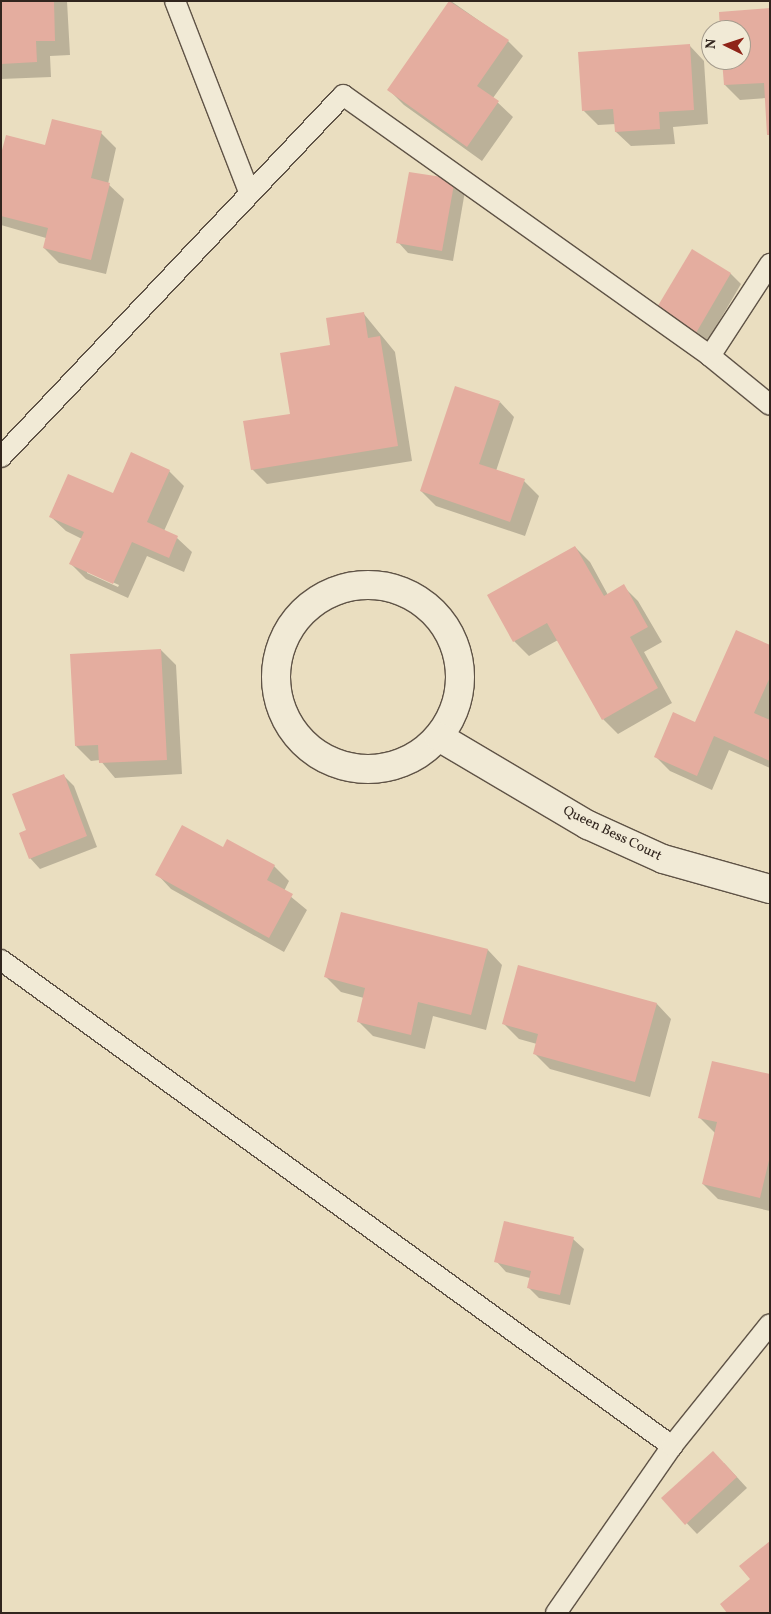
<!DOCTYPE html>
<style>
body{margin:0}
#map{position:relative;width:771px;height:1614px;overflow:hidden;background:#eadec0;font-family:Vollkorn,serif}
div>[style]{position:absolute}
.shadow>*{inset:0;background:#0003}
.building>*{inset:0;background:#e4ad9f}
.roads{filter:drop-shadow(1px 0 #5f5346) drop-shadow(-1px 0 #5f5346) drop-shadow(0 1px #5f5346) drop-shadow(0 -1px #5f5346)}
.lane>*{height:20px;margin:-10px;padding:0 10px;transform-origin:10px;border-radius:10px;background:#f1ead6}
.street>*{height:28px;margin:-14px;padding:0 14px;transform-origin:14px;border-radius:14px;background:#f1ead6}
.street>.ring{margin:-14px;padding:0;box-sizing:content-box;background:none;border:28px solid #f1ead6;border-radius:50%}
span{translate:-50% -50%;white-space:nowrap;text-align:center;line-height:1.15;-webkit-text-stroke:4px #f1ead6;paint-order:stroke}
.street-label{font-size:14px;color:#31251e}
.frame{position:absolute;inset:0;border:2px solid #31251e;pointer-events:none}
.north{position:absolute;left:701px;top:20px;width:50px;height:50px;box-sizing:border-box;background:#f1ead6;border:1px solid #a49b8c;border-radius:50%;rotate:274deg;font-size:14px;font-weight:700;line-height:20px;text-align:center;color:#31251e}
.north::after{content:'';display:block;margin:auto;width:18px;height:22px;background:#8f2418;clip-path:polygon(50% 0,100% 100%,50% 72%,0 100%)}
</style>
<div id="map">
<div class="shadow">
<div style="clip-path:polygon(1px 1px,67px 1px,70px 55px,50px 56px,51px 77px,1px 79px)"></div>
<div style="clip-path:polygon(451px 1px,508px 41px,523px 56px,493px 98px,513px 117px,482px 161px,404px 105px,389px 90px)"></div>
<div style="clip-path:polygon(770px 10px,770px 136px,766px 98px,740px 100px,725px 85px,723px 60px,741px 60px,741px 30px,722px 30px)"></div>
<div style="clip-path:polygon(690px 46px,704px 61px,708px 124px,673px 127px,675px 144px,631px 146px,616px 132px,616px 124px,598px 125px,583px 110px)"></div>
<div style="clip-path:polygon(101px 133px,116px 148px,108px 184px,124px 199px,106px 274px,59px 263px,44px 248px,46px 238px,1px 225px,1px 159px)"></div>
<div style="clip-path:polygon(454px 180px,465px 191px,453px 261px,408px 253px,398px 242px)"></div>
<div style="clip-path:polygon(692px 251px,731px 274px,741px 284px,707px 342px,668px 319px)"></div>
<div style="clip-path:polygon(364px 314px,395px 352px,412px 461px,267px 484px,252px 469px,291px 415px,332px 346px)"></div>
<div style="clip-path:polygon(500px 402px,514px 417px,496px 471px,524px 481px,539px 496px,525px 536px,436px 506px,421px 491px)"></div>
<div style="clip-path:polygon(evenodd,169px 471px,184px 486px,164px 531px,177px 538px,192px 552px,184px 572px,147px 556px,128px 598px,86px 579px,71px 564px,82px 539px,66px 531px,51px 517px,113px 495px,169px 471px,87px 571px,119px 585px,118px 587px,87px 573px,87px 571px)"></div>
<div style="clip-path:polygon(575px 547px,590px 562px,608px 595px,623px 586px,638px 601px,662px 642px,644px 652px,672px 703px,618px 734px,603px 719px,558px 640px,529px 656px,514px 641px,489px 596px)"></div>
<div style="clip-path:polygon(770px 646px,770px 768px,729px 750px,712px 790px,670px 771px,655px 756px,696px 724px)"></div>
<div style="clip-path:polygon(161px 650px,176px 665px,182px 774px,115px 778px,100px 760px,91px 761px,76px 746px)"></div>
<div style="clip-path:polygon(63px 775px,74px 786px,97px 847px,40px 869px,30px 858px,28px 831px)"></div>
<div style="clip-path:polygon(223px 849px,274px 866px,289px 881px,284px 891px,307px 910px,284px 952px,171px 889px,157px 874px)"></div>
<div style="clip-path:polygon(488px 950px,502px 965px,486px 1030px,433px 1016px,425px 1049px,373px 1036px,358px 1021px,364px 998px,341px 992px,326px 977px)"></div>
<div style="clip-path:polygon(657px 1004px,671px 1019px,650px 1097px,550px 1069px,535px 1054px,537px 1044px,519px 1039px,504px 1024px)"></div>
<div style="clip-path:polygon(770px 1076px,770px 1211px,718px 1199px,703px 1184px,715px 1133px,699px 1117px)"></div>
<div style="clip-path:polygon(573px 1239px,584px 1249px,570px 1305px,539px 1298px,528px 1287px,530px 1278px,506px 1272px,496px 1261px)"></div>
<div style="clip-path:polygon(724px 1463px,747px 1488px,697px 1534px,663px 1498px)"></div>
</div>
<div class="building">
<div style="clip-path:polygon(1px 1px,54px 1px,55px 41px,36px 41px,37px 62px,1px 64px)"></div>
<div style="clip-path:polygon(449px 1px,509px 40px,477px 86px,499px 101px,467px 147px,387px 90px)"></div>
<div style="clip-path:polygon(770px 8px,770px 135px,767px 135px,764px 83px,724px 85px,722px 60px,741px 60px,741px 30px,720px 30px,719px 12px)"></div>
<div style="clip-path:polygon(690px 44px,694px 110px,659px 112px,660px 129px,615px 132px,613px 109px,582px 111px,578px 52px)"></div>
<div style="clip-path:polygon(52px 119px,102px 131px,91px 178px,110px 183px,91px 260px,43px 248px,48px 228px,1px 216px,1px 154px,6px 135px,45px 145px)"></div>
<div style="clip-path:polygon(409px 172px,455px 179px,442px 251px,396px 243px)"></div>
<div style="clip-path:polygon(692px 249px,731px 273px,696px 333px,656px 309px)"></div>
<div style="clip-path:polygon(364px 312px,368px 338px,380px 336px,398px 446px,251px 470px,243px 421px,290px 414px,280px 353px,330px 345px,326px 318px)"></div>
<div style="clip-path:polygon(455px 386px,500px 401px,479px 464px,525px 479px,510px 522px,420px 491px)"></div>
<div style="clip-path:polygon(131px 452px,170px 470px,147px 522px,178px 536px,169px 558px,132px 542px,113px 584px,69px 564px,84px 532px,49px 517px,68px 474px,113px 493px)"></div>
<div style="clip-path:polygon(575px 546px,604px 596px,624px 584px,648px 627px,630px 637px,658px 688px,602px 720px,547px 623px,513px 642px,487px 595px)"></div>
<div style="clip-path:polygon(736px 630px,770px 645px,770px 677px,754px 713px,770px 720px,770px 761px,714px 736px,697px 776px,654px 757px,673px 712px,695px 722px)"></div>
<div style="clip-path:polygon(161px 649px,167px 760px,99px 763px,98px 745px,75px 746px,70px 654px)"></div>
<div style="clip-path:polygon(64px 774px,87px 836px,29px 859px,19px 833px,26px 830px,12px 794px)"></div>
<div style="clip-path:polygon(182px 825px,223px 847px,227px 839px,275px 865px,267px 880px,293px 894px,269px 938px,155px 875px)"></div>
<div style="clip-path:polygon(341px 912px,488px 949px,471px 1015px,418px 1002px,411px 1035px,357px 1022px,365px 988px,324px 977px)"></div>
<div style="clip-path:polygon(518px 965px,657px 1003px,635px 1082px,533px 1054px,538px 1034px,502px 1024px)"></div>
<div style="clip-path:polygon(712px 1061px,770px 1074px,770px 1156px,760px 1198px,702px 1184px,717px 1122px,698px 1118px)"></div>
<div style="clip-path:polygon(504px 1221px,574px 1237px,560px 1295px,527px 1288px,531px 1271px,494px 1262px)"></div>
<div style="clip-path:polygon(713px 1451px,737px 1477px,685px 1525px,661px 1498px)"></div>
<div style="clip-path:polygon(770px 1541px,770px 1613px,727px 1613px,720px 1604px,750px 1579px,739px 1566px)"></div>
</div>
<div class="roads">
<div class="lane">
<div style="left:175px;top:1px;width:205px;rotate:68.8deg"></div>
<div style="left:710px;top:356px;width:77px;rotate:39.2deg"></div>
<div style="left:1px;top:457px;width:498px;rotate:-46.6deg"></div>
<div style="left:343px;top:95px;width:450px;rotate:35.4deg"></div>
<div style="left:710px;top:356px;width:110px;rotate:-56.9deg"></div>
<div style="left:1px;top:960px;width:829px;rotate:35.92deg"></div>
<div style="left:556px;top:1613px;width:203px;rotate:-55.2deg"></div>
<div style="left:672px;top:1446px;width:156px;rotate:-51.2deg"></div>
</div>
<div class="street">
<div class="ring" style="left:276px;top:585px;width:156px;height:156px"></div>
<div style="left:439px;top:737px;width:173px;rotate:30.6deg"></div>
<div style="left:588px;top:825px;width:82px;rotate:24.4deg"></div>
<div style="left:663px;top:859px;width:111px;rotate:15.7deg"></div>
</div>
</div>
<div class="street-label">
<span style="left:612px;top:834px;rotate:26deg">Queen Bess Court</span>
</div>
<div class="frame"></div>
<div class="north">N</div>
</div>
